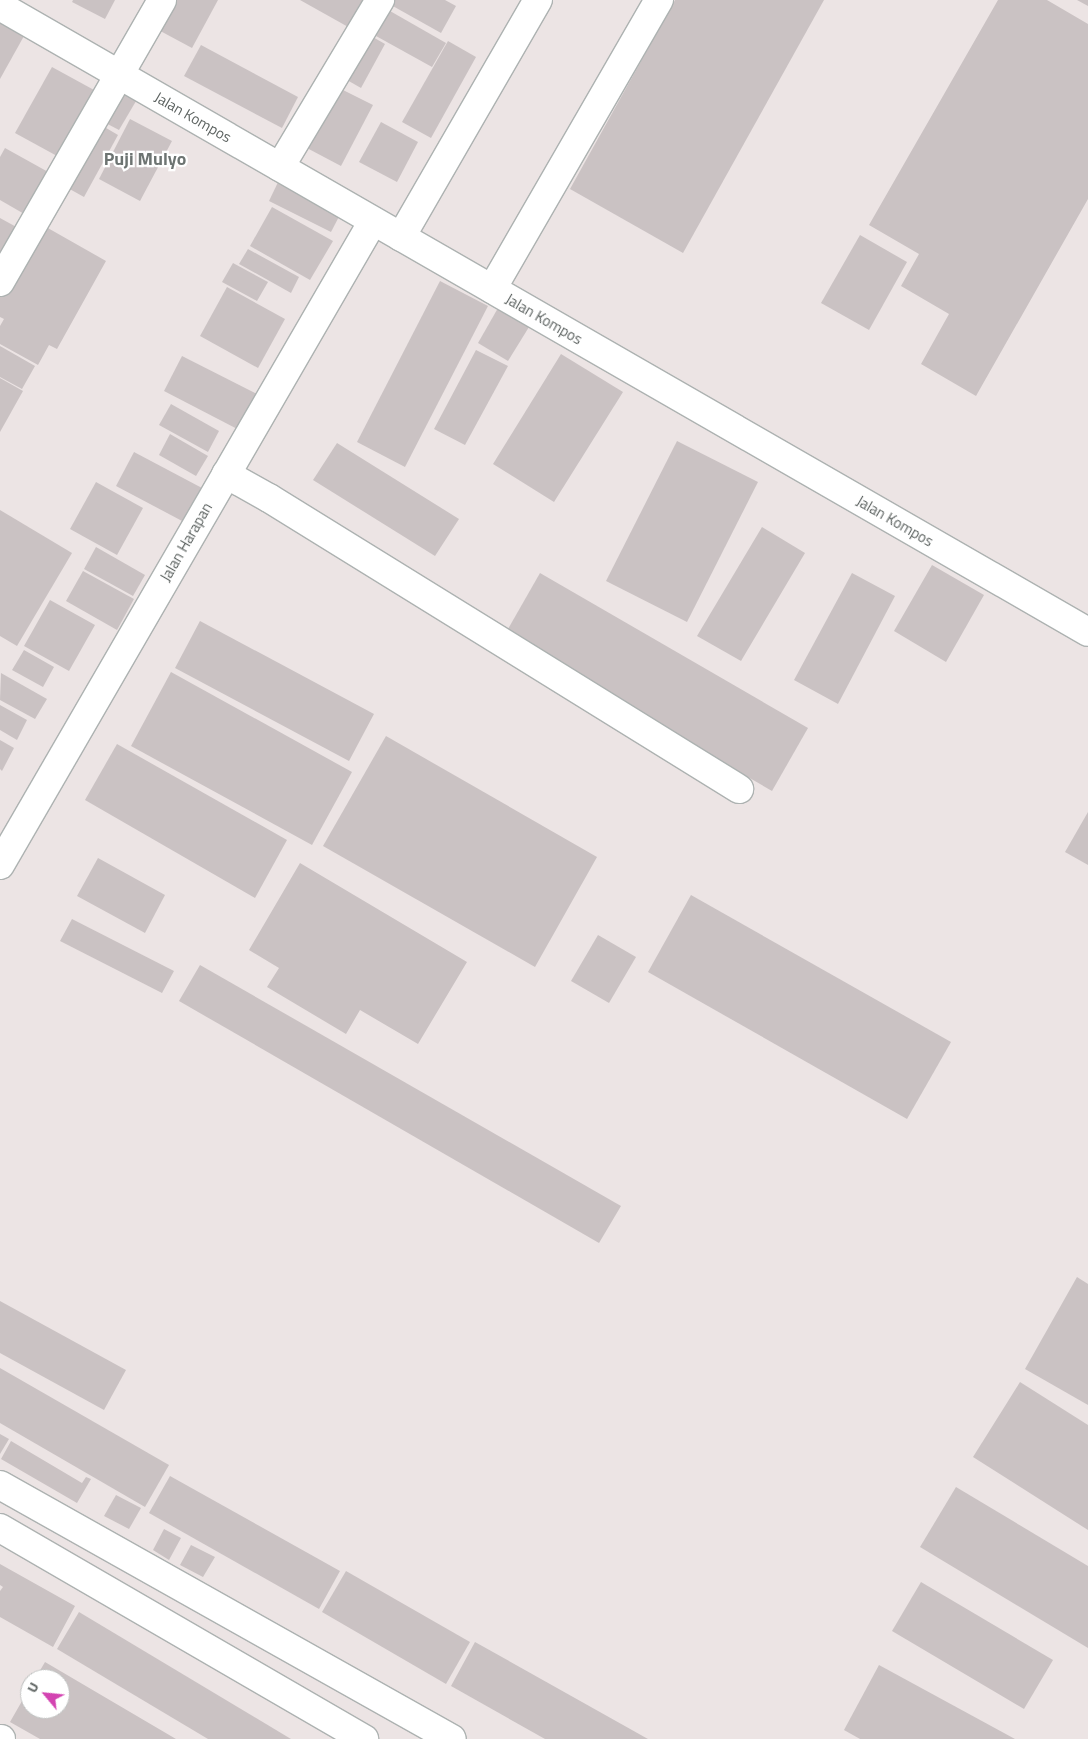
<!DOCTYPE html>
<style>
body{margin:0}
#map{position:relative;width:1088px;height:1739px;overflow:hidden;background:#ece4e4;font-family:"Titillium Web",sans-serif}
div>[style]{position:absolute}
.building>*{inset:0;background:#cac2c3}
.roads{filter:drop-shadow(1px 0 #adb2b1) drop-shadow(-1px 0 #adb2b1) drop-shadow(0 1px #adb2b1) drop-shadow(0 -1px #adb2b1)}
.minor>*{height:28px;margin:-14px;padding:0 14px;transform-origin:14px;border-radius:14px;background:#fff}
span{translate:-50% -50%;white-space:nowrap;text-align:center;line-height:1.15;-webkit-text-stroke:4.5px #fff;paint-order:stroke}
.street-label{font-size:15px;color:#5c6260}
.quarter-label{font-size:18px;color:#6d7472;font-weight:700}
.north{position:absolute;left:20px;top:1669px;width:50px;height:50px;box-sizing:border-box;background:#fff;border:1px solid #bec0bf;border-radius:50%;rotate:298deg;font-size:14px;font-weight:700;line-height:20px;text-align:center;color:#5c6260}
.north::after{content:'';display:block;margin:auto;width:18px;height:22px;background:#d343b1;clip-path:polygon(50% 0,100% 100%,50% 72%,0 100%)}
</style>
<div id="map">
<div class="building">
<div style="clip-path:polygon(73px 0,115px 0,105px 19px,72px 2px)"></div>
<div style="clip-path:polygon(166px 0,218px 0,192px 48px,151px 26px)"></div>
<div style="clip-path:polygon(300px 0,366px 0,350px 28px)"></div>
<div style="clip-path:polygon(394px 0,445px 0,456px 6px,441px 33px,391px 5px)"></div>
<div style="clip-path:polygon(675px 0,824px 0,683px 253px,570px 189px)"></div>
<div style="clip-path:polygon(998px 0,1047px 0,1088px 24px,1088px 199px,976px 396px,921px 364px,949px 314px,901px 286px,919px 254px,869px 225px)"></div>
<div style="clip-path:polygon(1077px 0,1088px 0,1088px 6px)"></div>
<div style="clip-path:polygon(390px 11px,446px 43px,432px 67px,376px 36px)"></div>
<div style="clip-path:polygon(0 22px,24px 36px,0 79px)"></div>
<div style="clip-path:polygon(364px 32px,385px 44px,361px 88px,340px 76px)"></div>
<div style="clip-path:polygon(448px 41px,476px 57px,431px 138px,402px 122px)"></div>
<div style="clip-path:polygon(201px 45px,298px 97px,282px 128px,184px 76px)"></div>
<div style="clip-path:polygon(52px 67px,105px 96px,68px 162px,15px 133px)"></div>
<div style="clip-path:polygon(119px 85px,139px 96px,119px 130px,100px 120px)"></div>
<div style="clip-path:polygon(337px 87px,373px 105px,341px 166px,305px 147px)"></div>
<div style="clip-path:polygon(130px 119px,172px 141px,140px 201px,99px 179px)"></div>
<div style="clip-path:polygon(381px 122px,418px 142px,397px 182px,359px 162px)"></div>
<div style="clip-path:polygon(101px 125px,118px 135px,84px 197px,66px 187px)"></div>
<div style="clip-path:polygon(5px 148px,50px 173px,26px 215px,0 200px,0 157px)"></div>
<div style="clip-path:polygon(281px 176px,344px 207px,331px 232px,269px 201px)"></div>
<div style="clip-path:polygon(272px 207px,333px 241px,310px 280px,250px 246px)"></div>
<div style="clip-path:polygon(0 218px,20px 229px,0 259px)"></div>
<div style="clip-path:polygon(39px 223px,106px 261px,57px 349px,49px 345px,38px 365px,0 344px,0 326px,4px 319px,0 317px,0 292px)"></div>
<div style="clip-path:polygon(860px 235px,907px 262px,869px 330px,821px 303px)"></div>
<div style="clip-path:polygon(248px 249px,299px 277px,291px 293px,239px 264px)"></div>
<div style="clip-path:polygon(233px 263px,268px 282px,257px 301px,222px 282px)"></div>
<div style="clip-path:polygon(440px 281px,488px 306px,405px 467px,357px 442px)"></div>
<div style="clip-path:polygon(227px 287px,285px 319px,258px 368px,200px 336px)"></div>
<div style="clip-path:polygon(498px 308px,529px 327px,508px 361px,478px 343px)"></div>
<div style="clip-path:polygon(0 346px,35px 366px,22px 389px,0 377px)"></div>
<div style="clip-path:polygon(476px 350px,508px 366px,465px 445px,434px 429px)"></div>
<div style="clip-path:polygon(561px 354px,623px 392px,554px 502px,493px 464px)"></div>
<div style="clip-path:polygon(182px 356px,263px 397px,245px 433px,164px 391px)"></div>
<div style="clip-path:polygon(0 378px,23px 391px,0 432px)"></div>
<div style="clip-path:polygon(171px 404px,219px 431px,208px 452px,159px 425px)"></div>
<div style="clip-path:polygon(170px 434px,208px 456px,196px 476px,159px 455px)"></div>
<div style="clip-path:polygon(677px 441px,758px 482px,687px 622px,606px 581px)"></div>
<div style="clip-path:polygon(337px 443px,459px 519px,435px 556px,313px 480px)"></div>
<div style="clip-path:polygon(134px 452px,202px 488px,184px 522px,116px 486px)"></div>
<div style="clip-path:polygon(96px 482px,143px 508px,117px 555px,70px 529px)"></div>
<div style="clip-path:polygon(0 510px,72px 553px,17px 646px,0 636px)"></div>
<div style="clip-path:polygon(762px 527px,805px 553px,741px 661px,697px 636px)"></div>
<div style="clip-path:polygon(96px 547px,145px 575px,133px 596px,84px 569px)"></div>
<div style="clip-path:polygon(932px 565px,984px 595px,946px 662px,894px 631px)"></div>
<div style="clip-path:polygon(83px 571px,134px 599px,117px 630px,66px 601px)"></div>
<div style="clip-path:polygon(540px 573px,808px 728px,772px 791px,504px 636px)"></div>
<div style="clip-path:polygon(852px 573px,895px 596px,838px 704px,794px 680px)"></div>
<div style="clip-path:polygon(50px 600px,95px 625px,69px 671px,24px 646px)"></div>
<div style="clip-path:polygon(200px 621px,374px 714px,349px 761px,175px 668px)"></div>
<div style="clip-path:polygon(24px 650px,54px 667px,43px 687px,12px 670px)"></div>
<div style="clip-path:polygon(171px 672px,352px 772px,312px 845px,131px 746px)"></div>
<div style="clip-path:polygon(1px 673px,47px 699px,35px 719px,0 700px)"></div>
<div style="clip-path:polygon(0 705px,27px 720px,17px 740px,0 730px)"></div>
<div style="clip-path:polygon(386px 736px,597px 857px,535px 967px,323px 846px)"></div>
<div style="clip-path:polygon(0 740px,14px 748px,2px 771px,0 769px)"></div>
<div style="clip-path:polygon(117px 744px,287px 840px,255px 898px,85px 800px)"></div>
<div style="clip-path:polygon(1088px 812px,1088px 865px,1065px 852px)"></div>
<div style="clip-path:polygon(98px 858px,165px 895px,145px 933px,77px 896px)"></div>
<div style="clip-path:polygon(300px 863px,467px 962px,418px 1044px,360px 1010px,346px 1034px,267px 987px,279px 968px,249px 950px)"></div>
<div style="clip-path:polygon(691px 895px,951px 1042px,907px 1119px,648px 972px)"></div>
<div style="clip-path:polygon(72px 919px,174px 971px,162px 993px,60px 941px)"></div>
<div style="clip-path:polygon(598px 935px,636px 957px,609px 1003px,571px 981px)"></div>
<div style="clip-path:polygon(200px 965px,621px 1206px,599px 1243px,179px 1001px)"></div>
<div style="clip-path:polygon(1077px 1277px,1088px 1284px,1088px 1405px,1025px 1369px)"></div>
<div style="clip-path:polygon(0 1301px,126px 1370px,104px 1410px,0 1353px)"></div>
<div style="clip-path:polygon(0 1368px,169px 1465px,145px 1507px,0 1423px)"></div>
<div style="clip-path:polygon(1020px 1382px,1088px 1425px,1088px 1530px,973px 1457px)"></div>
<div style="clip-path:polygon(0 1434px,9px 1439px,0 1454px)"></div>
<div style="clip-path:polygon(11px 1441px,82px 1483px,86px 1477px,91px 1479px,77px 1503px,1px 1459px)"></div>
<div style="clip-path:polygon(170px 1476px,340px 1571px,319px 1609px,149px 1513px)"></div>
<div style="clip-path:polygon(956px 1487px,1088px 1566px,1088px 1648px,920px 1547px)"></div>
<div style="clip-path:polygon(116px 1495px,141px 1508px,129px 1529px,104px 1516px)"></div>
<div style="clip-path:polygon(164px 1529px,181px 1538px,169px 1560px,153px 1550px)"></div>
<div style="clip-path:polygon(191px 1545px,215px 1557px,203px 1577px,180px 1565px)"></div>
<div style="clip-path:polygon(0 1564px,75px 1606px,53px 1647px,0 1617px,0 1591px,3px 1587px,0 1585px)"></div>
<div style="clip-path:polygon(346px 1571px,470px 1642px,446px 1684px,322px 1612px)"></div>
<div style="clip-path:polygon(921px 1582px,1053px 1660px,1024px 1709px,892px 1631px)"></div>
<div style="clip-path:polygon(79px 1612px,291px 1739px,208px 1739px,57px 1649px)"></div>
<div style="clip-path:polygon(475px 1642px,648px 1739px,545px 1739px,451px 1686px)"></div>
<div style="clip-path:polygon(45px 1662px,176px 1739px,40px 1739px,10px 1722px,30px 1687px,30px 1709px,60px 1709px,60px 1679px,35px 1679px)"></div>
<div style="clip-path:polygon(879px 1665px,1015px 1739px,860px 1739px,844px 1730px)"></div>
</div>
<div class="roads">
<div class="minor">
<div style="left:0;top:6px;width:1255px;rotate:29.91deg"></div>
<div style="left:280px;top:167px;width:195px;rotate:-59.1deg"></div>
<div style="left:401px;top:237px;width:274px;rotate:-60deg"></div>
<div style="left:0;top:282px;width:325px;rotate:-60.1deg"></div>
<div style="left:492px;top:289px;width:334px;rotate:-60deg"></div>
<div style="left:226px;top:474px;width:49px;rotate:29.2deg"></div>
<div style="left:269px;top:498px;width:553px;rotate:31.76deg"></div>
<div style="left:0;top:865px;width:744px;rotate:-59.92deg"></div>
<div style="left:0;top:1485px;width:518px;rotate:29.33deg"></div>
<div style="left:0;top:1528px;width:421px;rotate:30.1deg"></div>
<div style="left:0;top:1739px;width:1px"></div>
</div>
</div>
<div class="street-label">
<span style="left:193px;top:117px;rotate:30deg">Jalan Kompos</span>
<span style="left:544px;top:319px;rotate:30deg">Jalan Kompos</span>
<span style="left:895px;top:521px;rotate:30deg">Jalan Kompos</span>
<span style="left:186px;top:542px;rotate:-60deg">Jalan Harapan</span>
</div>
<div class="quarter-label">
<span style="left:145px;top:159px">Puji Mulyo</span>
</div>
<div class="north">U</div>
</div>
